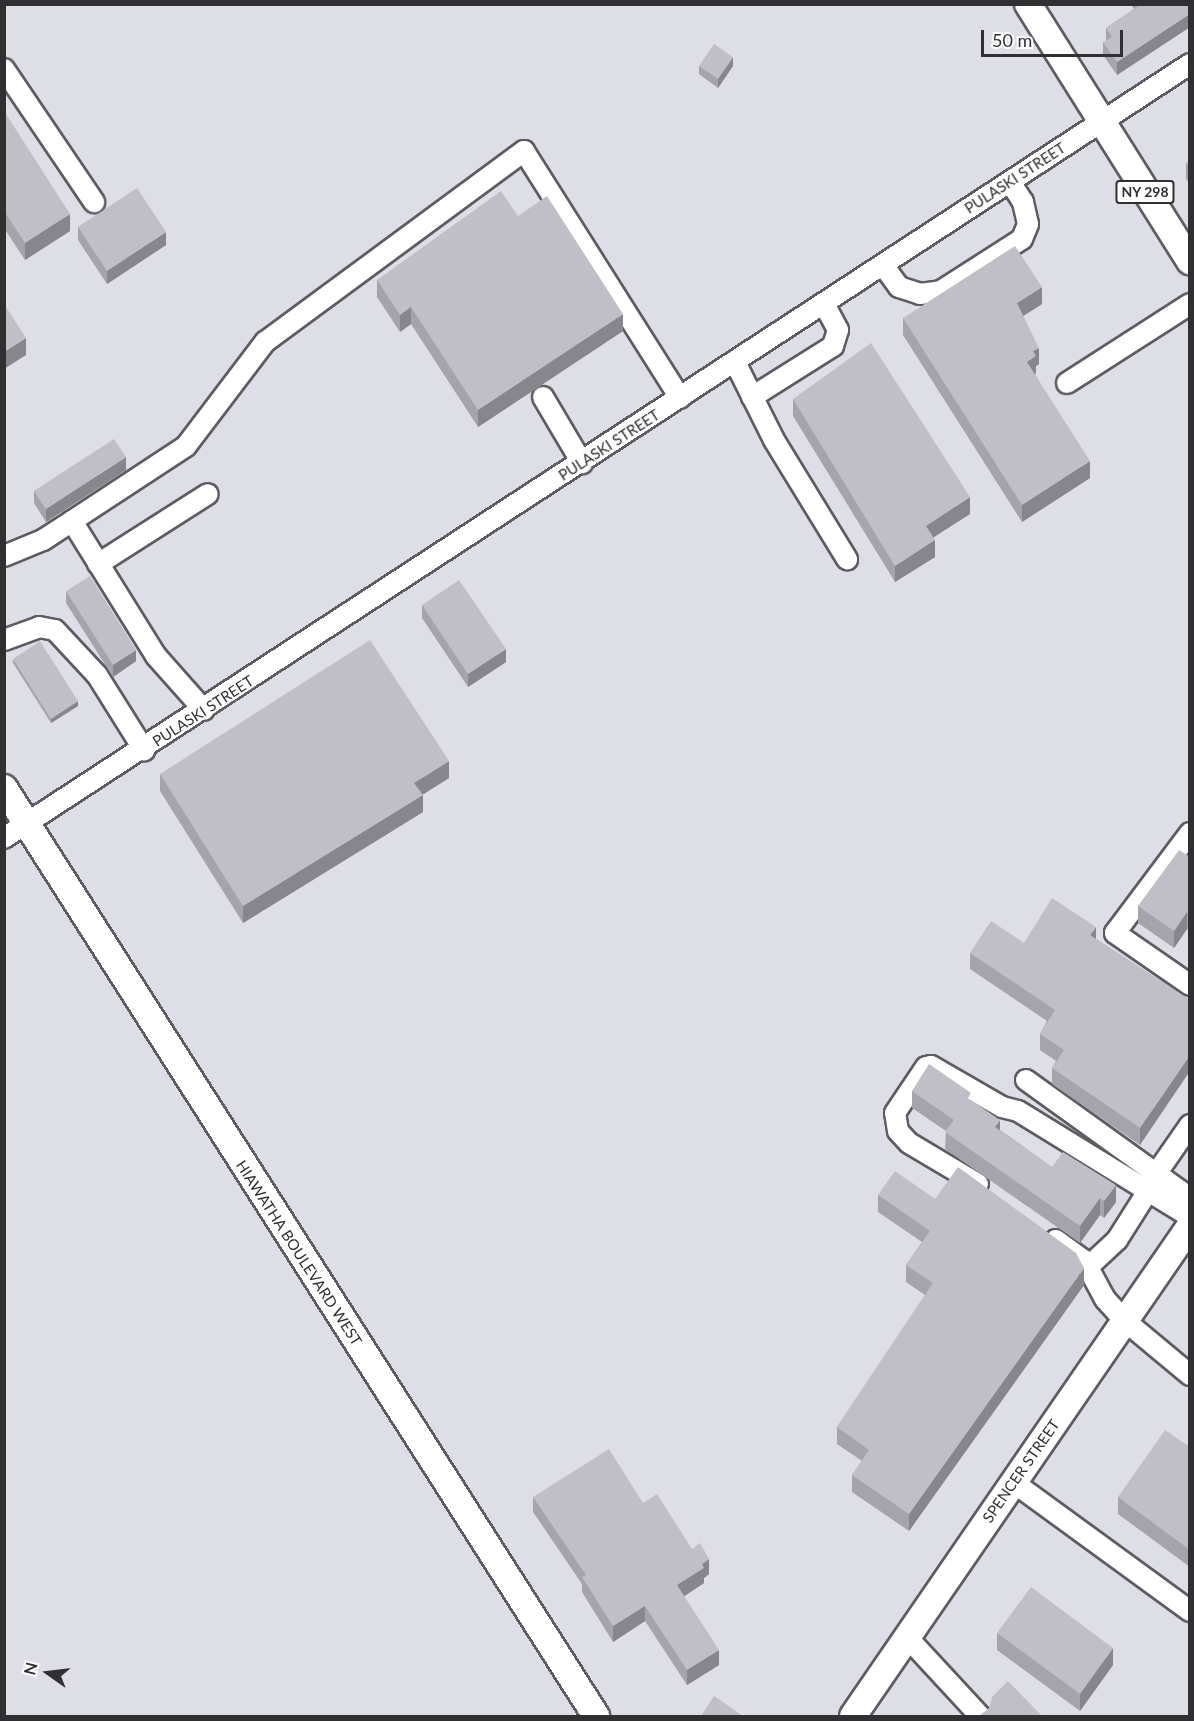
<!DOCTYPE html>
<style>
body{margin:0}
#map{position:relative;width:1194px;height:1721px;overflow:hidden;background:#dedee7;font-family:Lato,sans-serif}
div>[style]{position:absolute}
.roads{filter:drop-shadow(2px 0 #5c5c63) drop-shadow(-2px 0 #5c5c63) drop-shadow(0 2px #5c5c63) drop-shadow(0 -2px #5c5c63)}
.minor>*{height:20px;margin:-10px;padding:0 10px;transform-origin:10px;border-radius:10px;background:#fff}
.major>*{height:26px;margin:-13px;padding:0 13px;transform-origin:13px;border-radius:13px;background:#fff}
.wall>*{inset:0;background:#a5a4ac}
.shaded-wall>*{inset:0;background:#86868c}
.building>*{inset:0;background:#c0bfc8}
span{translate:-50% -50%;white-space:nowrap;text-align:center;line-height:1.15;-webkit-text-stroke:4.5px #fff;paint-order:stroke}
.shield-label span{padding:2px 4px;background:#fff;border:2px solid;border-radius:4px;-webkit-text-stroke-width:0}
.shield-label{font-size:14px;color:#303033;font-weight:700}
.street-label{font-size:15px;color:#303033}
.frame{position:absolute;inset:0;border:6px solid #303033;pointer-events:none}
.north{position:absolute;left:18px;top:1643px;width:60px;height:60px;-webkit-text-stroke:4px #fff;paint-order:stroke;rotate:284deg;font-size:16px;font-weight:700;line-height:24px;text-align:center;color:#303033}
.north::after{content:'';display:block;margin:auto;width:21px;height:27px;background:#303033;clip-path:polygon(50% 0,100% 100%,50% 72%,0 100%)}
.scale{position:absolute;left:981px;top:30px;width:142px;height:27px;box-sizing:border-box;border:3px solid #303033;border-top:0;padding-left:8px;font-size:18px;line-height:21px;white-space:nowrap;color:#303033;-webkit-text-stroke:4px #fff;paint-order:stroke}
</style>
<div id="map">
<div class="roads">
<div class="minor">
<div style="left:4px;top:69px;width:161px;rotate:55.9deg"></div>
<div style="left:883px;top:265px;width:27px;rotate:54deg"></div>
<div style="left:899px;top:287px;width:22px;rotate:18deg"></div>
<div style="left:920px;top:294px;width:21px;rotate:-8deg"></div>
<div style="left:941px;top:291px;width:96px;rotate:-32.7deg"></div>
<div style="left:1022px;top:239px;width:16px;rotate:-68deg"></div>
<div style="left:1028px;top:224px;width:23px;rotate:-103deg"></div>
<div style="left:1023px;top:202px;width:24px;rotate:-123deg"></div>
<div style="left:735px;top:362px;width:87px;rotate:63.4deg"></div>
<div style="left:774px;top:440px;width:140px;rotate:58.5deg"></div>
<div style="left:1067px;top:383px;width:146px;rotate:-32.7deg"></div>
<div style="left:543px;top:397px;width:77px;rotate:59.4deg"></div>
<div style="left:752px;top:397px;width:96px;rotate:-32.2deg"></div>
<div style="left:833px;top:346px;width:17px;rotate:-73deg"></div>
<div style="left:838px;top:330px;width:30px;rotate:-118deg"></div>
<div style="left:72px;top:521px;width:136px;rotate:-33.3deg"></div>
<div style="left:186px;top:446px;width:131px;rotate:-52.8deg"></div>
<div style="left:265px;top:342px;width:322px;rotate:-36.4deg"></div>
<div style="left:524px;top:151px;width:292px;rotate:57.7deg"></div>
<div style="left:4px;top:556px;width:42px;rotate:-22.3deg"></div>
<div style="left:43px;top:540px;width:35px;rotate:-33deg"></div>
<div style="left:72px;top:521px;width:159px;rotate:58.1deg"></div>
<div style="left:156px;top:656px;width:72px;rotate:48.4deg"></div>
<div style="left:98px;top:564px;width:130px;rotate:-32.5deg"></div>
<div style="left:4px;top:640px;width:37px;rotate:-20deg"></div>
<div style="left:39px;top:627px;width:16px;rotate:11deg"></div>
<div style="left:55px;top:630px;width:62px;rotate:47deg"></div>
<div style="left:97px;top:675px;width:89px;rotate:57.9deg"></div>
<div style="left:1190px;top:833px;width:125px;rotate:126.9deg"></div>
<div style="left:1115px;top:933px;width:91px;rotate:34.7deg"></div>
<div style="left:4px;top:838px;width:1416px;rotate:-33.13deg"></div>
<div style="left:1026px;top:1080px;width:202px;rotate:35.7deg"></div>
<div style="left:1156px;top:1174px;width:60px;rotate:-55.2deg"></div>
<div style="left:978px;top:1184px;width:80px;rotate:-149.3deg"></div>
<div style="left:909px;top:1143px;width:16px;rotate:-133deg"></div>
<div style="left:898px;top:1131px;width:18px;rotate:-99deg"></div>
<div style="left:895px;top:1113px;width:55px;rotate:-56deg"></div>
<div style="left:926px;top:1067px;width:5px;rotate:-11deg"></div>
<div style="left:931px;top:1066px;width:82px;rotate:30deg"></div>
<div style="left:1002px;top:1107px;width:16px;rotate:14deg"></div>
<div style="left:1018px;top:1111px;width:202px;rotate:31.6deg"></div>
<div style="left:1056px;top:1240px;width:34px;rotate:36deg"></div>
<div style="left:1084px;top:1260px;width:44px;rotate:61.7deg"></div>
<div style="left:1105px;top:1299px;width:28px;rotate:48deg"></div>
<div style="left:1124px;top:1320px;width:86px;rotate:39.8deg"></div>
<div style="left:1088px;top:1267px;width:40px;rotate:-43deg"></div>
<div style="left:1117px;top:1240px;width:58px;rotate:-57.7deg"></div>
<div style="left:1013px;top:1482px;width:219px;rotate:36.1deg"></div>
<div style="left:906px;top:1636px;width:109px;rotate:47.2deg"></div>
</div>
<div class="major">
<div style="left:1028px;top:4px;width:304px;rotate:57.8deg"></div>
<div style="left:4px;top:788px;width:1101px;rotate:57.46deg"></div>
<div style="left:853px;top:1716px;width:595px;rotate:-55.48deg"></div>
</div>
</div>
<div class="wall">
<div style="clip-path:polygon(1131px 4px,1190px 4px,1190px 27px,1117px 75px,1103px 55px,1103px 42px,1106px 41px,1106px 28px,1134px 9px)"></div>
<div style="clip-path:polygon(699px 66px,733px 66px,718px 88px,699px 74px)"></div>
<div style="clip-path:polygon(4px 111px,70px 231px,25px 260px,4px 228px)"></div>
<div style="clip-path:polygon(1190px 160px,1190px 184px,1186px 179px,1186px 163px)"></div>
<div style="clip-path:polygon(78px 227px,166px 245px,107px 284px,78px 240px)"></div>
<div style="clip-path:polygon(377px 280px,623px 331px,478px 427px,411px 324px,400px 332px,377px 297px)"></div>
<div style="clip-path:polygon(1042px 304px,1023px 316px,1039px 364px,1036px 366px,1036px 373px,1035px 374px,1090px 478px,1022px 522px,903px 335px,903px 318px)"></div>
<div style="clip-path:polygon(793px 399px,970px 514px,934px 537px,935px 557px,895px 582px,793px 416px)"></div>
<div style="clip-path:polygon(126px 470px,46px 522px,34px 503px,34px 491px)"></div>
<div style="clip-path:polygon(66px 591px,136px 661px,113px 677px,66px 603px)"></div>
<div style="clip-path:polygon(422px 605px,506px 662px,468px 687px,422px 618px)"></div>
<div style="clip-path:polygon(13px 659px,78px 706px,51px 723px,13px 663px)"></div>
<div style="clip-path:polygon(160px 774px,449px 778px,422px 795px,423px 812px,243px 923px,160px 791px)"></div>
<div style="clip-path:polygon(1190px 857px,1190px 931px,1187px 929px,1174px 948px,1138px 923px,1138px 906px)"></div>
<div style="clip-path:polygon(1096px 939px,1190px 1000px,1140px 1145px,1052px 1084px,1052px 1068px,1056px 1061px,1040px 1050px,1040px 1034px,1047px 1021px,970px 969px,970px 953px,1024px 943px)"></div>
<div style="clip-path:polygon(912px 1091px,971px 1100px,1000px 1130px,1052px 1167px,1116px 1202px,1104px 1218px,1100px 1215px,1080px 1243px,945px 1149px,946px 1131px,912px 1108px)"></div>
<div style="clip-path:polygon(878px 1195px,935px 1199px,1084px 1285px,909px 1531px,852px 1492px,852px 1475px,862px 1461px,837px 1444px,837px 1427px,925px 1295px,906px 1282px,906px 1265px,922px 1242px,878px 1212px)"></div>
<div style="clip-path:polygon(1190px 1447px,1190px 1567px,1118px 1514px,1118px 1497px)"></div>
<div style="clip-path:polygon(533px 1497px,643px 1503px,692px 1549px,709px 1574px,704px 1578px,704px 1583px,684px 1596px,719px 1665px,687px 1685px,645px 1621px,613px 1642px,582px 1592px,582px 1584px,533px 1512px)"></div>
<div style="clip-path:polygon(997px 1633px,1113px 1665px,1080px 1711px,997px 1650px)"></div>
</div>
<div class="shaded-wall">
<div style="clip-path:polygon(1190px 14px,1190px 27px,1117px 75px,1117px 62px)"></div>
<div style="clip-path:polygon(733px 57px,733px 66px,718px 88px,718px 79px)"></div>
<div style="clip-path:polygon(70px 214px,70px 231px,25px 260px,25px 243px)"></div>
<div style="clip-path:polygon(166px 232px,166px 245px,107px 284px,107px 271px)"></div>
<div style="clip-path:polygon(1042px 287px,1042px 304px,1017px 320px,1017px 303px)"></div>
<div style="clip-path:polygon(411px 307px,411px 324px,400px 332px,400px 315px)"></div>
<div style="clip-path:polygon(623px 314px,623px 331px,478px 427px,478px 410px)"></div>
<div style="clip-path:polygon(26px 338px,26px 355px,4px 369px,4px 352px)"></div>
<div style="clip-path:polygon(1039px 348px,1039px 364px,1036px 366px,1036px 373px,1027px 379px,1027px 362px,1033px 351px)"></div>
<div style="clip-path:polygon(126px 457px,126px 470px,46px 522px,46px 509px)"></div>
<div style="clip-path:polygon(1090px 461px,1090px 478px,1022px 522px,1022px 505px)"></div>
<div style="clip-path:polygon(970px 497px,970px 514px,926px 542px,926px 526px)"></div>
<div style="clip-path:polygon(935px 540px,935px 557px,895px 582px,895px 566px)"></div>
<div style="clip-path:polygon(506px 649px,506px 662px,468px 687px,468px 674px)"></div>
<div style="clip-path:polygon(136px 650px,136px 661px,113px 677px,113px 665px)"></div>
<div style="clip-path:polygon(78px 701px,78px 706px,51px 723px,51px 719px)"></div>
<div style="clip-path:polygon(449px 761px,449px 778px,414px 800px,414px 783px)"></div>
<div style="clip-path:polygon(423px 795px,423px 812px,243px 923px,243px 906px)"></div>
<div style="clip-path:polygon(1187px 912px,1187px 929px,1174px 948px,1174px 931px)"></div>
<div style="clip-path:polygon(1096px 927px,1096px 943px,1090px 935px)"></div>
<div style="clip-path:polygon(1190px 1055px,1190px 1071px,1140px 1145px,1140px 1128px)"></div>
<div style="clip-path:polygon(1000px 1120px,1000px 1137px,995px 1127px)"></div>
<div style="clip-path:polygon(1116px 1185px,1116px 1202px,1104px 1218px,1104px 1201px)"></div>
<div style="clip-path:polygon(1100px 1198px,1100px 1215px,1080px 1243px,1080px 1226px)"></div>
<div style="clip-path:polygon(1084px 1268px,1084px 1285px,909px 1531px,909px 1514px)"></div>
<div style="clip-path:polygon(709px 1559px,709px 1574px,704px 1578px,704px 1583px,677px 1601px,677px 1585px,702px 1564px)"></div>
<div style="clip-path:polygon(645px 1606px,645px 1621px,613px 1642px,613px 1626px)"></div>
<div style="clip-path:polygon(1113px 1648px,1113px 1665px,1080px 1711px,1080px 1694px)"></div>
<div style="clip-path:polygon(719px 1650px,719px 1665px,687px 1685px,687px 1670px)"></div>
</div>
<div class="building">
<div style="clip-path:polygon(1140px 4px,1190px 4px,1190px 14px,1117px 62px,1103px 42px,1112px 37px,1106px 28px,1140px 5px)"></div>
<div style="clip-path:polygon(714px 44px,733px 57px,718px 79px,699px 66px)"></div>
<div style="clip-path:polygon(4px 111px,70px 214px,25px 243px,4px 211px)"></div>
<div style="clip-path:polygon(1190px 160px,1190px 169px,1186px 163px)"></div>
<div style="clip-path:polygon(137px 188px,166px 232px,107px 271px,78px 227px)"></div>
<div style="clip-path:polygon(501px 191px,518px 216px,547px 196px,623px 314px,478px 410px,411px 307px,400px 315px,377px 280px)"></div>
<div style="clip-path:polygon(1015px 246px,1042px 287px,1017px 303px,1039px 348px,1033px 351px,1036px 356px,1027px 362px,1090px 461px,1022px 505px,903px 318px)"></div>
<div style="clip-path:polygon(4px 304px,26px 338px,4px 352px)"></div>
<div style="clip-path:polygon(871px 343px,970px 497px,926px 526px,935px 540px,895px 566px,793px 399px)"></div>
<div style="clip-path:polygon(114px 439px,126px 457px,46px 509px,34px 491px)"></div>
<div style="clip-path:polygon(90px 576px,136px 650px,113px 665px,66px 591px)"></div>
<div style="clip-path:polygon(459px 580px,506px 649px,468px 674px,422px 605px)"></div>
<div style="clip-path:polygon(370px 640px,449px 761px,414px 783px,423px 795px,243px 906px,160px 774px)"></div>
<div style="clip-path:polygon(40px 641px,78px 701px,51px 719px,13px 659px)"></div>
<div style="clip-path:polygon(1179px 850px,1190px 857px,1190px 914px,1187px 912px,1174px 931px,1138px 906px)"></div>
<div style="clip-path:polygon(1052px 898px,1096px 927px,1090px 935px,1190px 1000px,1190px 1055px,1140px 1128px,1052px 1068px,1064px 1050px,1040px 1034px,1055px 1010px,970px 953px,991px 921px,1024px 943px)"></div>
<div style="clip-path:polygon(929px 1064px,971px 1093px,968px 1098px,1000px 1120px,995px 1127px,1052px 1167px,1063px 1152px,1116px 1185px,1104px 1201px,1100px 1198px,1080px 1226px,945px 1132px,954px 1120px,912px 1091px)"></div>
<div style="clip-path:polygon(958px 1167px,1076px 1253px,1084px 1268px,909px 1514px,852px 1475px,869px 1450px,837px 1427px,933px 1283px,906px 1265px,930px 1231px,878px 1195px,895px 1171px,935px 1199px)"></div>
<div style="clip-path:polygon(1165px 1430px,1190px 1447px,1190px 1550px,1118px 1497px)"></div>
<div style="clip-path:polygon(609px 1449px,643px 1503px,657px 1494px,692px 1549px,700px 1543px,709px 1559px,702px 1564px,704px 1568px,677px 1585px,719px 1650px,687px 1670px,645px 1606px,613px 1626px,582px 1577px,586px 1575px,533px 1497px)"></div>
<div style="clip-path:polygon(1031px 1587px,1113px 1648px,1080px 1694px,997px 1633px)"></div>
<div style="clip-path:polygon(1008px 1681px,1042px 1716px,979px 1716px,989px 1708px,992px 1697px)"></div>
<div style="clip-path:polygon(714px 1696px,743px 1716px,701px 1716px)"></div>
</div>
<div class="shield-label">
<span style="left:1145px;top:192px">NY 298</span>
</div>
<div class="street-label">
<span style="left:1015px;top:178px;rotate:-33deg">PULASKI STREET</span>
<span style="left:609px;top:445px;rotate:-33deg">PULASKI STREET</span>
<span style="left:203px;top:711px;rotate:-33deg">PULASKI STREET</span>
<span style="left:299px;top:1253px;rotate:57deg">HIAWATHA BOULEVARD WEST</span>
<span style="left:1021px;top:1471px;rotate:-55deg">SPENCER STREET</span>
</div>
<div class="frame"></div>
<div class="north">N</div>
<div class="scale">50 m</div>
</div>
